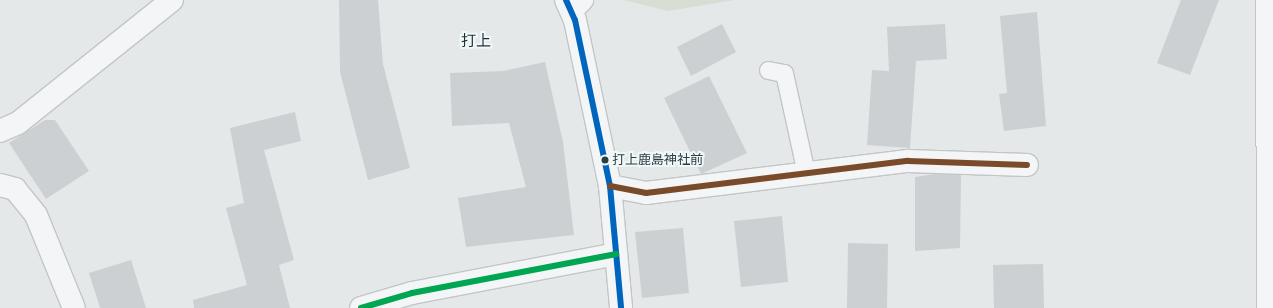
<!DOCTYPE html>
<meta charset="utf-8">
<style>
body{margin:0}
#map{position:relative;width:1273px;height:308px;overflow:hidden;background:#e4e8e9;font-family:"Public Sans","Noto Sans JP",sans-serif}
div>[style]{position:absolute}
.green>*{inset:0;background:#d8ded4}
.building>*{inset:0;background:#ccd0d2}
.roads{filter:drop-shadow(1px 0 #c2c6c7) drop-shadow(-1px 0 #c2c6c7) drop-shadow(0 1px #c2c6c7) drop-shadow(0 -1px #c2c6c7)}
.lane>*{height:17px;margin:-8.5px;padding:0 8.5px;transform-origin:8.5px;border-radius:8.5px;background:#f3f5f6}
.street>*{height:22px;margin:-11px;padding:0 11px;transform-origin:11px;border-radius:11px;background:#f3f5f6}
.bus-1>*{height:6px;margin:-3px;padding:0 3px;transform-origin:3px;border-radius:3px;background:#0065bd}
.bus-2>*{height:6px;margin:-3px;padding:0 3px;transform-origin:3px;border-radius:3px;background:#7a4b2a}
.bus-3>*{height:6px;margin:-3px;padding:0 3px;transform-origin:3px;border-radius:3px;background:#00a651}
.dots>*{width:11px;height:11px;translate:-50% -50%;box-sizing:border-box;border:2px solid #f2f7f8;border-radius:50%}
span{translate:-50% -50%;white-space:nowrap;text-align:center;line-height:1.15;-webkit-text-stroke:4px #f2f7f8;paint-order:stroke}
.bus-label{font-size:13px;color:#293e45}
.left{translate:0 -50%;text-align:left}
.neighbourhood-label{font-size:15px;color:#1b2f35}
</style>
<div id="map">
<div class="green">
<div style="clip-path:polygon(624px 0,734px 0,668px 11px)"></div>
</div>
<div class="building">
<div style="clip-path:polygon(339px 0,378px 0,383px 64px,410px 168px,368px 180px,340px 72px)"></div>
<div style="clip-path:polygon(1181px 0,1219px 0,1190px 75px,1157px 63px)"></div>
<div style="clip-path:polygon(1037px 12px,1046px 126px,1004px 131px,999px 94px,1007px 93px,1000px 16px)"></div>
<div style="clip-path:polygon(722px 24px,736px 52px,691px 76px,677px 47px)"></div>
<div style="clip-path:polygon(945px 24px,947px 59px,916px 61px,910px 148px,867px 145px,872px 70px,889px 71px,887px 27px)"></div>
<div style="clip-path:polygon(545px 62px,563px 142px,574px 235px,466px 247px,458px 198px,526px 187px,509px 123px,452px 126px,450px 73px,504px 71px)"></div>
<div style="clip-path:polygon(709px 76px,747px 153px,701px 174px,664px 98px)"></div>
<div style="clip-path:polygon(295px 112px,301px 141px,264px 150px,294px 260px,279px 265px,290px 308px,194px 308px,193px 300px,247px 285px,226px 208px,244px 203px,230px 128px)"></div>
<div style="clip-path:polygon(45px 120px,55px 120px,89px 171px,46px 199px,9px 143px)"></div>
<div style="clip-path:polygon(934px 174px,961px 175px,960px 248px,915px 251px,915px 177px)"></div>
<div style="clip-path:polygon(782px 216px,788px 282px,741px 287px,734px 221px)"></div>
<div style="clip-path:polygon(683px 228px,689px 293px,642px 298px,635px 232px)"></div>
<div style="clip-path:polygon(848px 243px,888px 244px,887px 308px,847px 308px)"></div>
<div style="clip-path:polygon(131px 260px,146px 308px,100px 308px,89px 273px)"></div>
<div style="clip-path:polygon(1043px 264px,1044px 308px,994px 308px,993px 265px)"></div>
</div>
<div class="roads">
<div class="lane">
<div style="left:572px;top:13px;width:18px;rotate:-47deg"></div>
<div style="left:768px;top:70px;width:16px;rotate:11deg"></div>
<div style="left:784px;top:73px;width:102px;rotate:77.6deg"></div>
</div>
<div class="street">
<div style="left:566px;top:0;width:22px;rotate:66deg"></div>
<div style="left:575px;top:20px;width:170px;rotate:78.1deg"></div>
<div style="left:610px;top:186px;width:122px;rotate:84.8deg"></div>
<div style="left:1267px;top:0;width:308px;rotate:89.8deg"></div>
<div style="left:0;top:131px;width:20px;rotate:-24deg"></div>
<div style="left:18px;top:123px;width:197px;rotate:-38.6deg"></div>
<div style="left:0;top:185px;width:16px;rotate:15deg"></div>
<div style="left:15px;top:189px;width:33px;rotate:51deg"></div>
<div style="left:36px;top:215px;width:100px;rotate:67.8deg"></div>
<div style="left:610px;top:186px;width:37px;rotate:11deg"></div>
<div style="left:646px;top:193px;width:264px;rotate:-7deg"></div>
<div style="left:908px;top:161px;width:119px;rotate:1.9deg"></div>
<div style="left:361px;top:308px;width:53px;rotate:-16.4deg"></div>
<div style="left:412px;top:293px;width:208px;rotate:-10.8deg"></div>
</div>
</div>
<div class="bus-1">
<div style="left:566px;top:0;width:22px;rotate:66deg"></div>
<div style="left:575px;top:20px;width:170px;rotate:78.1deg"></div>
<div style="left:610px;top:186px;width:122px;rotate:84.8deg"></div>
</div>
<div class="bus-2">
<div style="left:610px;top:186px;width:37px;rotate:11deg"></div>
<div style="left:646px;top:193px;width:264px;rotate:-7deg"></div>
<div style="left:908px;top:161px;width:119px;rotate:1.9deg"></div>
</div>
<div class="bus-3">
<div style="left:361px;top:308px;width:53px;rotate:-16.4deg"></div>
<div style="left:412px;top:293px;width:208px;rotate:-10.8deg"></div>
</div>
<div class="dots">
<div style="left:605px;top:160px;background:#293e45"></div>
</div>
<div class="bus-label">
<span class="left" style="left:612px;top:160px">打上鹿島神社前</span>
</div>
<div class="neighbourhood-label">
<span style="left:476px;top:41px">打上</span>
</div>
</div>
